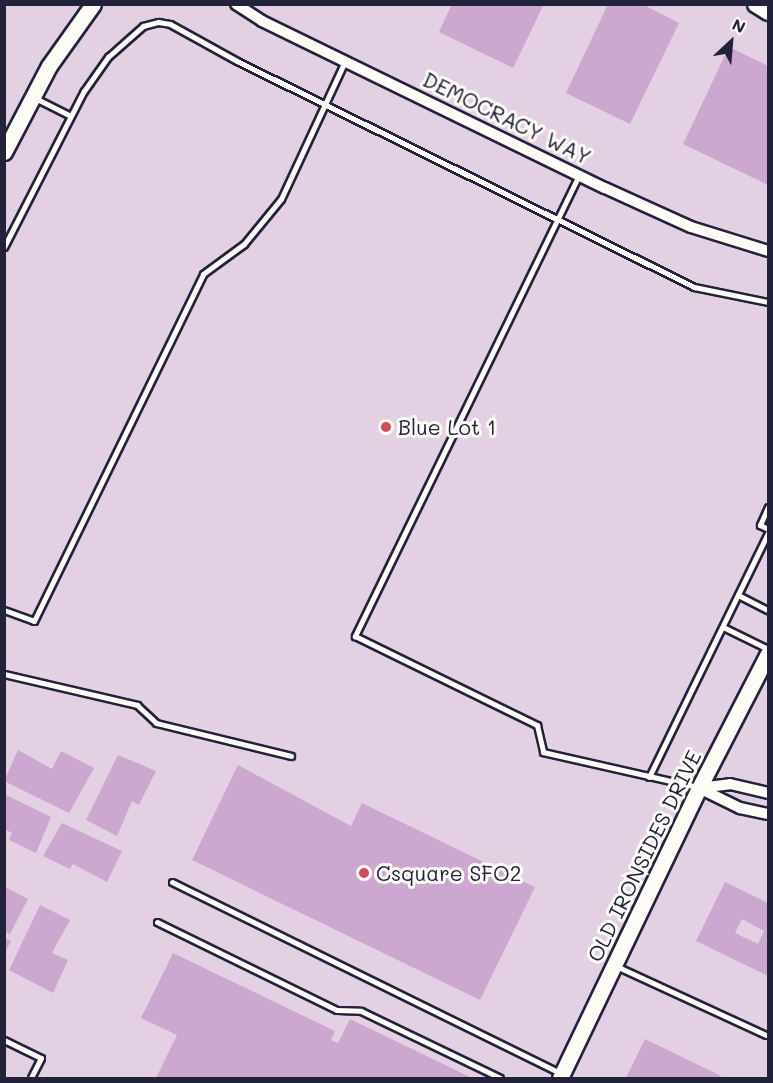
<!DOCTYPE html>
<style>
body{margin:0}
#map{position:relative;width:773px;height:1083px;overflow:hidden;background:#eee2eb;font-family:Mali,sans-serif}
div>[style]{position:absolute}
.built>*{inset:0;background:#e4d0e3}
.building>*{inset:0;background:#cca7cf}
.roads{filter:drop-shadow(2px 0 #22223b) drop-shadow(-2px 0 #22223b) drop-shadow(0 2px #22223b) drop-shadow(0 -2px #22223b)}
.lane>*{height:5px;margin:-2.5px;padding:0 2.5px;transform-origin:2.5px;border-radius:2.5px;background:#fdfcf7}
.street>*{height:10px;margin:-5px;padding:0 5px;transform-origin:5px;border-radius:5px;background:#fdfcf7}
.secondary>*{height:15px;margin:-7.5px;padding:0 7.5px;transform-origin:7.5px;border-radius:7.5px;background:#fdfcf7}
.dots>*{width:16px;height:16px;translate:-50% -50%;box-sizing:border-box;border:3px solid #fdfcf7;border-radius:50%}
span{translate:-50% -50%;white-space:nowrap;text-align:center;line-height:1.15;-webkit-text-stroke:6px #fdfcf7;paint-order:stroke}
.street-label{font-size:21px;color:#22223b}
.poi-label{font-size:21px;color:#22223b}
.left{translate:0 -50%;text-align:left}
.frame{position:absolute;inset:0;border:6px solid #22223b;pointer-events:none}
.north{position:absolute;left:701px;top:12px;width:60px;height:60px;-webkit-text-stroke:4px #fdfcf7;paint-order:stroke;rotate:26deg;font-size:16px;font-weight:700;line-height:24px;text-align:center;color:#22223b}
.north::after{content:'';display:block;margin:auto;width:21px;height:27px;background:#22223b;clip-path:polygon(50% 0,100% 100%,50% 72%,0 100%)}
</style>
<div id="map">
<div class="built">
<div style="clip-path:polygon(746px 4px,768px 17px,768px 1078px,5px 1078px,5px 5px)"></div>
</div>
<div class="building">
<div style="clip-path:polygon(452px 4px,544px 4px,513px 68px,439px 32px)"></div>
<div style="clip-path:polygon(608px 4px,642px 4px,679px 23px,630px 124px,566px 93px)"></div>
<div style="clip-path:polygon(729px 47px,768px 66px,768px 185px,683px 144px)"></div>
<div style="clip-path:polygon(18px 750px,52px 769px,61px 751px,94px 768px,69px 813px,4px 781px)"></div>
<div style="clip-path:polygon(118px 755px,156px 771px,139px 805px,132px 801px,117px 836px,86px 820px)"></div>
<div style="clip-path:polygon(238px 765px,351px 826px,362px 803px,535px 887px,480px 1000px,192px 860px)"></div>
<div style="clip-path:polygon(4px 794px,51px 817px,36px 853px,9px 840px,12px 833px,4px 829px)"></div>
<div style="clip-path:polygon(62px 823px,122px 851px,107px 882px,73px 864px,70px 869px,43px 856px)"></div>
<div style="clip-path:polygon(evenodd,725px 882px,768px 903px,768px 976px,696px 941px,725px 882px,742px 919px,764px 931px,758px 944px,735px 933px,742px 919px)"></div>
<div style="clip-path:polygon(5px 887px,28px 899px,10px 934px,5px 932px)"></div>
<div style="clip-path:polygon(40px 905px,70px 920px,52px 953px,68px 960px,53px 993px,9px 970px)"></div>
<div style="clip-path:polygon(4px 938px,11px 941px,4px 955px)"></div>
<div style="clip-path:polygon(173px 953px,335px 1031px,331px 1040px,338px 1043px,350px 1019px,472px 1078px,156px 1078px,177px 1035px,141px 1018px)"></div>
<div style="clip-path:polygon(645px 1039px,721px 1076px,720px 1078px,626px 1078px)"></div>
</div>
<div class="roads">
<div class="lane">
<div style="left:33px;top:97px;width:40px;rotate:26.6deg"></div>
<div style="left:579px;top:175px;width:513px;rotate:115.92deg"></div>
<div style="left:355px;top:636px;width:203px;rotate:26.1deg"></div>
<div style="left:537px;top:725px;width:28px;rotate:77deg"></div>
<div style="left:543px;top:752px;width:158px;rotate:12.8deg"></div>
<div style="left:4px;top:247px;width:175px;rotate:-62.9deg"></div>
<div style="left:84px;top:91px;width:42px;rotate:-54.8deg"></div>
<div style="left:108px;top:57px;width:47px;rotate:-41.5deg"></div>
<div style="left:143px;top:26px;width:16px;rotate:-15deg"></div>
<div style="left:158px;top:22px;width:12px;rotate:9deg"></div>
<div style="left:170px;top:24px;width:77px;rotate:28.9deg"></div>
<div style="left:237px;top:61px;width:510px;rotate:26.31deg"></div>
<div style="left:694px;top:287px;width:76px;rotate:11.5deg"></div>
<div style="left:768px;top:507px;width:20px;rotate:114deg"></div>
<div style="left:760px;top:525px;width:9px;rotate:27deg"></div>
<div style="left:738px;top:595px;width:34px;rotate:27deg"></div>
<div style="left:4px;top:610px;width:32px;rotate:20deg"></div>
<div style="left:34px;top:621px;width:386px;rotate:-64deg"></div>
<div style="left:203px;top:274px;width:51px;rotate:-36.2deg"></div>
<div style="left:244px;top:244px;width:58px;rotate:-50.6deg"></div>
<div style="left:281px;top:199px;width:152px;rotate:-65.1deg"></div>
<div style="left:723px;top:627px;width:50px;rotate:26.1deg"></div>
<div style="left:4px;top:674px;width:137px;rotate:13.1deg"></div>
<div style="left:137px;top:705px;width:26px;rotate:43deg"></div>
<div style="left:156px;top:723px;width:139px;rotate:13.7deg"></div>
<div style="left:649px;top:777px;width:271px;rotate:-64deg"></div>
<div style="left:172px;top:882px;width:433px;rotate:26.2deg"></div>
<div style="left:157px;top:922px;width:200px;rotate:26.1deg"></div>
<div style="left:337px;top:1010px;width:24px;rotate:2deg"></div>
<div style="left:361px;top:1011px;width:154px;rotate:25.7deg"></div>
<div style="left:616px;top:966px;width:165px;rotate:24.7deg"></div>
<div style="left:4px;top:1040px;width:41px;rotate:25.9deg"></div>
<div style="left:41px;top:1058px;width:22px;rotate:117deg"></div>
</div>
<div class="street">
<div style="left:236px;top:4px;width:31px;rotate:33deg"></div>
<div style="left:262px;top:21px;width:381px;rotate:26deg"></div>
<div style="left:605px;top:188px;width:94px;rotate:24.4deg"></div>
<div style="left:691px;top:227px;width:81px;rotate:17.3deg"></div>
<div style="left:699px;top:788px;width:46px;rotate:26deg"></div>
<div style="left:740px;top:808px;width:29px;rotate:12deg"></div>
<div style="left:699px;top:788px;width:31px;rotate:-7deg"></div>
<div style="left:730px;top:784px;width:39px;rotate:13deg"></div>
</div>
<div class="secondary">
<div style="left:755px;top:4px;width:15px;rotate:32deg"></div>
<div style="left:4px;top:152px;width:97px;rotate:-62.4deg"></div>
<div style="left:49px;top:66px;width:76px;rotate:-54.6deg"></div>
<div style="left:560px;top:1078px;width:322px;rotate:-64.4deg"></div>
<div style="left:699px;top:788px;width:151px;rotate:-62.8deg"></div>
</div>
</div>
<div class="dots">
<div style="left:386px;top:427px;background:#d1495b"></div>
<div style="left:364px;top:873px;background:#d1495b"></div>
</div>
<div class="street-label">
<span style="left:507px;top:118px;rotate:26deg">DEMOCRACY WAY</span>
<span style="left:644px;top:856px;rotate:-64deg">OLD IRONSIDES DRIVE</span>
</div>
<div class="poi-label">
<span class="left" style="left:398px;top:427px">Blue Lot 1</span>
<span class="left" style="left:376px;top:873px">Csquare SFO2</span>
</div>
<div class="frame"></div>
<div class="north">N</div>
</div>
